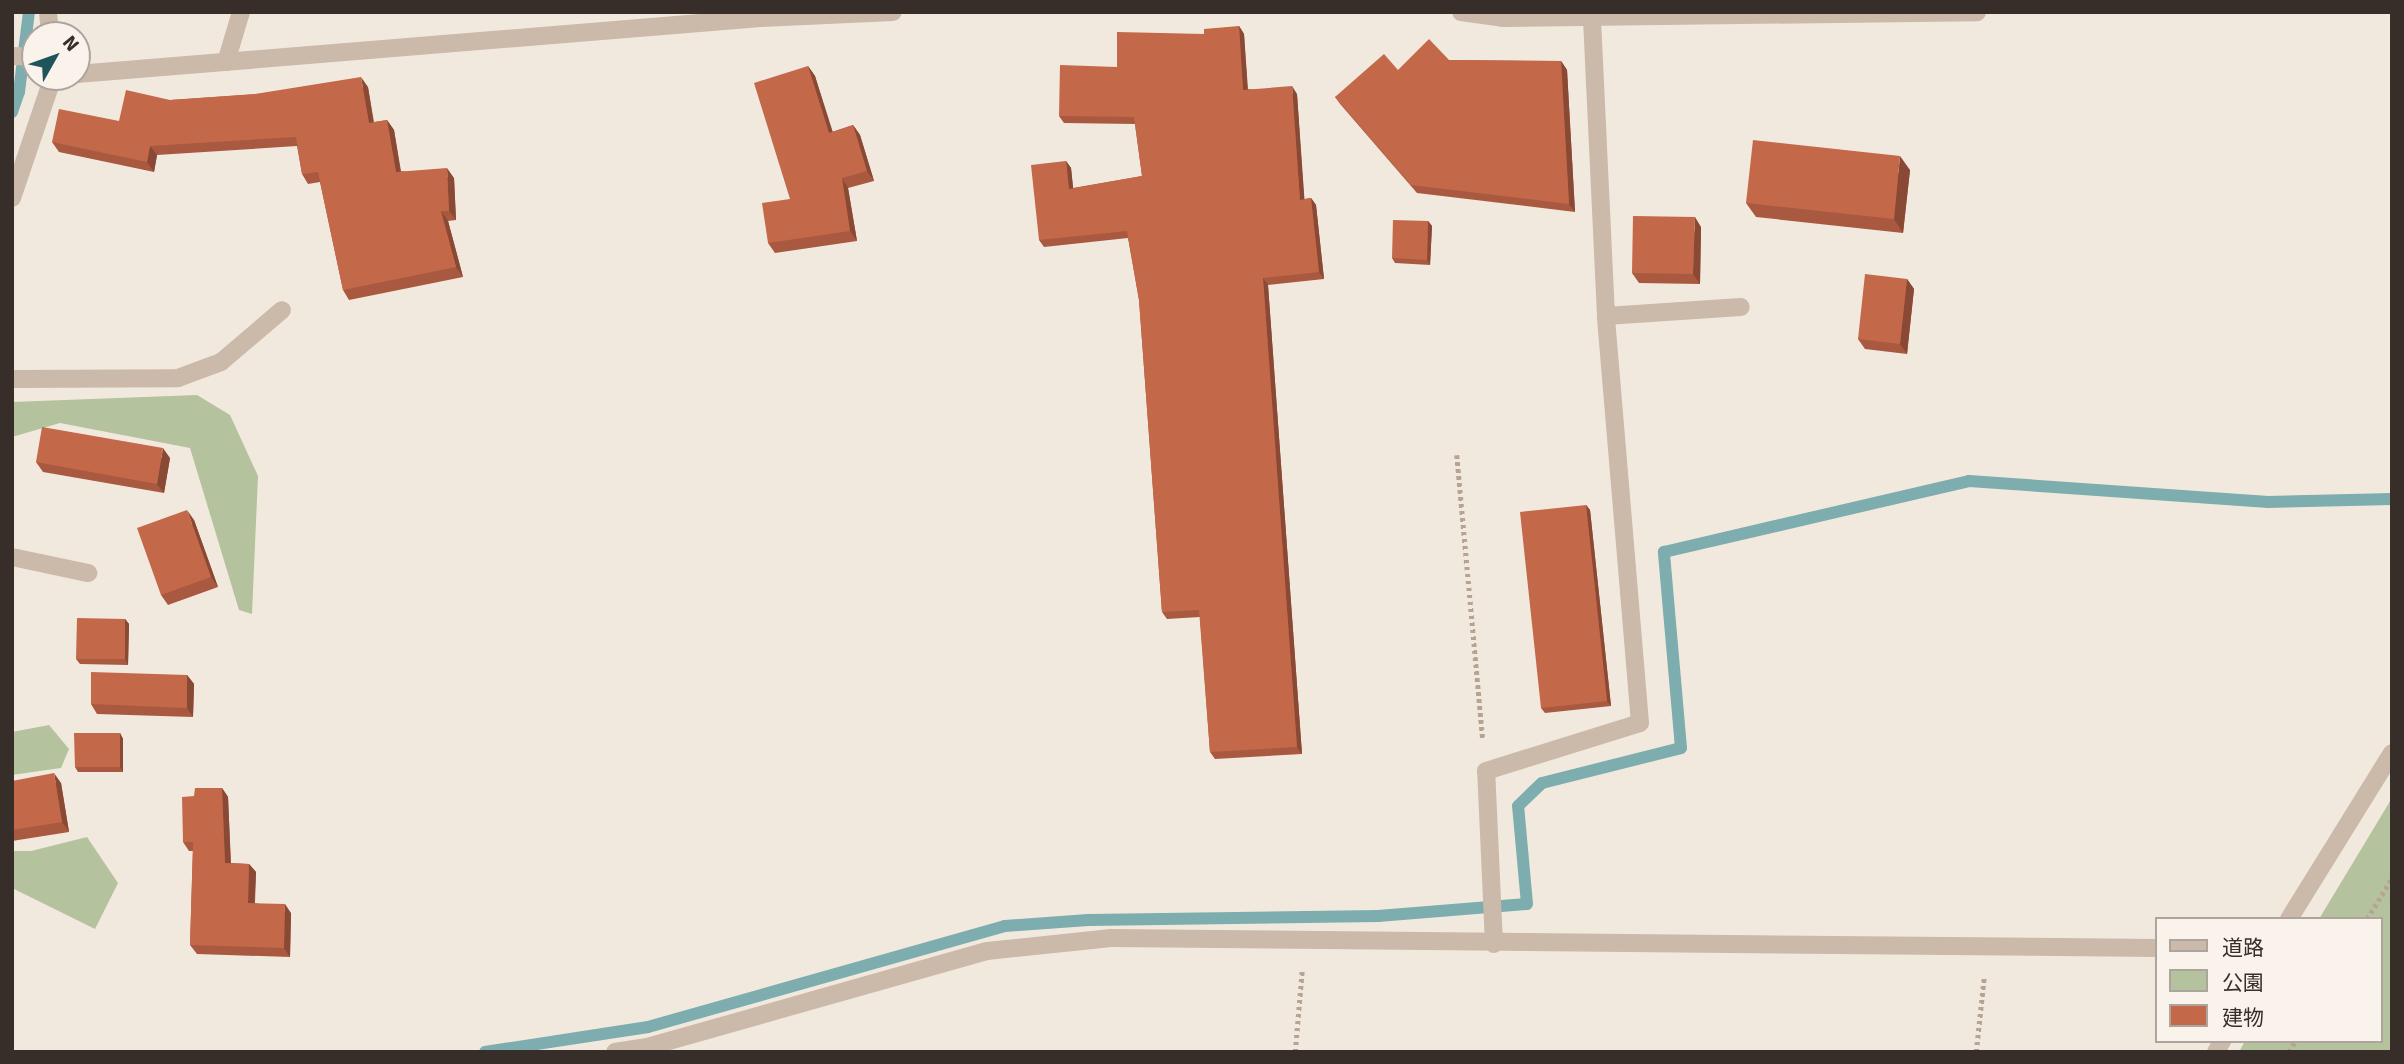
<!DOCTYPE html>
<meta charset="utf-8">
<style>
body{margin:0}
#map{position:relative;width:2404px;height:1064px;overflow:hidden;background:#f2e9de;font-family:Signika,"Noto Sans JP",sans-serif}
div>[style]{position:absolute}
.green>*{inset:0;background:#b5c29e}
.stream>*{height:12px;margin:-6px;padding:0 6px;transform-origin:6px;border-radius:6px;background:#7dadaf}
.path>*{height:4.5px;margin-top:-2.25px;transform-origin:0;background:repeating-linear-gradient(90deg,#b7a394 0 3.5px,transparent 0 7px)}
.service>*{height:18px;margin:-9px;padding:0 9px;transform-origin:9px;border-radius:9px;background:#cbb9aa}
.minor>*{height:18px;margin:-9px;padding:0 9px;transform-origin:9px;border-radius:9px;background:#cbb9aa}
.tertiary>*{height:18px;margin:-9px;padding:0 9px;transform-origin:9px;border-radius:9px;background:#cbb9aa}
.wall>*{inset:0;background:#a95940}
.shaded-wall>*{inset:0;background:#894934}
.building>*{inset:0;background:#c4684a}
span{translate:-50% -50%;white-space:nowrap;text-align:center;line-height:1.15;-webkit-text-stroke:7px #faf3eb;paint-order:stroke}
.frame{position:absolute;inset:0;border:14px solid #382e29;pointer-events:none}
.legend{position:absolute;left:2155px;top:917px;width:228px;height:126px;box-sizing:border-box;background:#faf3eb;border:2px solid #aca49d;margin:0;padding:9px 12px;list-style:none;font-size:21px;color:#382e29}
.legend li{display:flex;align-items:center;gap:14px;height:35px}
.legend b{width:35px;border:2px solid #aca49d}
.north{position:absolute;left:21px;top:21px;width:70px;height:70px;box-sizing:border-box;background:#faf3eb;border:2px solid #aca49d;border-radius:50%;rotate:50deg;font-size:19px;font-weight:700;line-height:28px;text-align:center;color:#382e29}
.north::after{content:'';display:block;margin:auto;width:24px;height:32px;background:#1f555a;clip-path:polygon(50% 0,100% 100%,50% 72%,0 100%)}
</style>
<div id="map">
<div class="green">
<div style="clip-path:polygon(197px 395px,230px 415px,258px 476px,252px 614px,239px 610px,190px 448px,60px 423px,12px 437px,12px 402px)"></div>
<div style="clip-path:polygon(49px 725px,69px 749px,61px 768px,12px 775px,12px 732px)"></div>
<div style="clip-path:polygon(2392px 798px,2392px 1052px,2239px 1052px,2245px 1041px,2381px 1041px,2381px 919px,2319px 919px)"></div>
<div style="clip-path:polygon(87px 837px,118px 883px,95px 929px,12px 888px,12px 851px,31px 851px)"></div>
</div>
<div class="stream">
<div style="left:12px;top:112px;width:21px;rotate:-71deg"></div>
<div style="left:19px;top:92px;width:81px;rotate:-82.9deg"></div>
<div style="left:485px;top:1052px;width:165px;rotate:-8.7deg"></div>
<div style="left:648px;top:1027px;width:371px;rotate:-15.8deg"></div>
<div style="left:1005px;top:926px;width:83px;rotate:-4.1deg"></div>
<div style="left:1088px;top:920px;width:290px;rotate:-0.8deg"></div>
<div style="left:1378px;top:916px;width:149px;rotate:-4.6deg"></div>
<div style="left:1527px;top:904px;width:98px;rotate:-95.2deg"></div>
<div style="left:1518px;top:806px;width:33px;rotate:-44deg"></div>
<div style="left:1542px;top:783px;width:143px;rotate:-14.1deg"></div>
<div style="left:1681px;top:748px;width:197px;rotate:-95deg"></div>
<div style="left:1664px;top:552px;width:313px;rotate:-13.1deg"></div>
<div style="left:1969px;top:481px;width:300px;rotate:4deg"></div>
<div style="left:2268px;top:502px;width:124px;rotate:-1.4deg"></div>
</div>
<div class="path">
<div style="left:1457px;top:455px;width:286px;rotate:84.8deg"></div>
<div style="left:2367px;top:919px;width:48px;rotate:-58.6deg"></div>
<div style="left:1295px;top:1052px;width:82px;rotate:-85.1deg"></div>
<div style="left:1976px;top:1052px;width:75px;rotate:-83.9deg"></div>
<div style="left:2289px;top:1052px;width:13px;rotate:-61deg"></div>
</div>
<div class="service">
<div style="left:12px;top:56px;width:23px;rotate:2deg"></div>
<div style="left:226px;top:62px;width:52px;rotate:-73.3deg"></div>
<div style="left:1606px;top:316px;width:135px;rotate:-3.8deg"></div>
<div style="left:12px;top:379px;width:166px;rotate:-0.3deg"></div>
<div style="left:178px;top:378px;width:46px;rotate:-20.4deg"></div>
<div style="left:221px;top:362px;width:80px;rotate:-40.4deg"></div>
<div style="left:12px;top:557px;width:78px;rotate:11.9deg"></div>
</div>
<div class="minor">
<div style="left:48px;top:12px;width:23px;rotate:85deg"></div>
<div style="left:1461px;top:12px;width:42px;rotate:8.1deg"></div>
<div style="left:1503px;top:18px;width:474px;rotate:-0.7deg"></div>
<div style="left:77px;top:74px;width:686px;rotate:-4.68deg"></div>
<div style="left:761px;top:18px;width:132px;rotate:-2.6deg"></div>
<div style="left:12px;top:198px;width:128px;rotate:-71.3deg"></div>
<div style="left:1494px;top:944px;width:173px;rotate:-92.6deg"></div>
<div style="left:1486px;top:771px;width:161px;rotate:-17.3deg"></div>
<div style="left:1640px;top:723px;width:408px;rotate:-94.8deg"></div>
<div style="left:1606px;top:316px;width:300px;rotate:-92.7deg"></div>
<div style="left:615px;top:1052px;width:36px;rotate:-9deg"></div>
<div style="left:651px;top:1046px;width:349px;rotate:-15.8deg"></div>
<div style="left:987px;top:951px;width:125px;rotate:-6deg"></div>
<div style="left:1111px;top:938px;width:1046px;rotate:0.55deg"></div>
</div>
<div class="tertiary">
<div style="left:2289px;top:919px;width:195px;rotate:-58.2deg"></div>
<div style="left:2216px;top:1052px;width:13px;rotate:-61deg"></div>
</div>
<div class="wall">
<div style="clip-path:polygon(1239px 26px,1244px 34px,1248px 89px,1297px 94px,1304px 199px,1311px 198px,1316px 205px,1324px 279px,1268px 285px,1302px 754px,1215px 759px,1210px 752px,1200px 617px,1167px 619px,1162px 612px,1139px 300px,1128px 238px,1044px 247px,1039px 240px,1066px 161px,1071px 168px,1073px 188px,1142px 176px,1135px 124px,1064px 123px,1059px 116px,1117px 67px)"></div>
<div style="clip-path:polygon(1449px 60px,1561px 61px,1567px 70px,1575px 212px,1417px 193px,1341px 105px,1335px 97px,1398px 70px)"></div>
<div style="clip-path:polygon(808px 66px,815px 76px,832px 132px,853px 125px,860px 135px,874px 181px,848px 188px,857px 241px,775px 253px,768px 243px,790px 199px)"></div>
<div style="clip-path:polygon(368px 87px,374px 122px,387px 120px,394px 130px,401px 171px,454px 178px,456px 220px,448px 221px,463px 277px,349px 300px,343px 290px,320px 182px,308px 184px,302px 174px,297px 146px,157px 155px,154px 172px,59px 152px,52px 142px,119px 121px,170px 100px)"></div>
<div style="clip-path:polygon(1910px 170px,1903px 233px,1756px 217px,1746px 203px)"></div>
<div style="clip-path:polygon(1428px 221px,1432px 226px,1430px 265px,1395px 263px,1392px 258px)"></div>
<div style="clip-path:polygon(1701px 227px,1700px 284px,1639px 283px,1632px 273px)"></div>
<div style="clip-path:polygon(1907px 279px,1914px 289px,1907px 354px,1865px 349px,1858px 339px)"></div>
<div style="clip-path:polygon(170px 458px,164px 493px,43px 472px,36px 462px)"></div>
<div style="clip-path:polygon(1586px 505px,1590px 510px,1611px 706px,1545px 713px,1541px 708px)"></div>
<div style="clip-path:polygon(194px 520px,218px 587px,168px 605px,161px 595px)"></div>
<div style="clip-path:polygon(125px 619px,129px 624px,128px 665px,80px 664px,76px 659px)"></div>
<div style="clip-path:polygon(187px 675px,194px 684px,193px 717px,97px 714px,91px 704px)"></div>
<div style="clip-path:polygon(120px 733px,123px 739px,123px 772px,78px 772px,75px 767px)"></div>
<div style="clip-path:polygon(12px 781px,61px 783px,69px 832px,12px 841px)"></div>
<div style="clip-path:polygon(222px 788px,228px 797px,231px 863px,249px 864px,256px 872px,255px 903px,291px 913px,290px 957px,197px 954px,190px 945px,193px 851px,189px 851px,183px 842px,194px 796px)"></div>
</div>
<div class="shaded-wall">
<div style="clip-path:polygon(1239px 26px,1244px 34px,1248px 97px,1243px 90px)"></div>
<div style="clip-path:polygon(1561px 61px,1567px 70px,1575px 212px,1569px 204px)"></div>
<div style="clip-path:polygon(808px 66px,815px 76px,836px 142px,829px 133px)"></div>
<div style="clip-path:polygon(361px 77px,368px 87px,375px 133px,369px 123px)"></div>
<div style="clip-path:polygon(1292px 86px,1297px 94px,1305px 207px,1300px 200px)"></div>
<div style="clip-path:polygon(387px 120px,394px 130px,402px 181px,396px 172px)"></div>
<div style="clip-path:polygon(853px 125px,860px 135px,874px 181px,867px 171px)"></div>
<div style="clip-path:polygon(150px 146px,157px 155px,154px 172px,147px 162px)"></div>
<div style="clip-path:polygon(1900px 156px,1910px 170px,1903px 233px,1894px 219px)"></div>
<div style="clip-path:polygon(1066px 161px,1071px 168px,1074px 196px,1069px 189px)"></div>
<div style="clip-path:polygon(447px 168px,454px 178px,456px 220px,449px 211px)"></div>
<div style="clip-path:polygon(842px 178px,848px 188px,857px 241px,850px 231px)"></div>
<div style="clip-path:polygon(1311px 198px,1316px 205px,1324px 279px,1319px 272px)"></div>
<div style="clip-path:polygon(441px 211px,448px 221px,463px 277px,456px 267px)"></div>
<div style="clip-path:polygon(1695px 217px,1701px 227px,1700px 284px,1693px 274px)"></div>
<div style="clip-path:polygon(1428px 221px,1432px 226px,1430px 265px,1427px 260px)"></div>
<div style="clip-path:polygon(1263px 278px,1268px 285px,1302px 754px,1297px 747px)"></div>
<div style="clip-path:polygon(1907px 279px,1914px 289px,1907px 354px,1900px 344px)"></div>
<div style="clip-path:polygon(163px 448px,170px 458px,164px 493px,157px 484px)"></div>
<div style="clip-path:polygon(1586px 505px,1590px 510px,1611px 706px,1607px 701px)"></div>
<div style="clip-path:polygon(187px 510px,194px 520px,218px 587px,211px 577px)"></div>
<div style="clip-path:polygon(125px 619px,129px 624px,128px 665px,125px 659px)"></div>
<div style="clip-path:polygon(187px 675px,194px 684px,193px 717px,187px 708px)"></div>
<div style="clip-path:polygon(120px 733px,123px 739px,123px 772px,120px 767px)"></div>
<div style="clip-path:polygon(54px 773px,61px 783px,69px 832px,62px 822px)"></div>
<div style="clip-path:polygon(222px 788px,228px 797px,231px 871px,225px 863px)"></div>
<div style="clip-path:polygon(249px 864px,256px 872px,254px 912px,248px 903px)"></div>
<div style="clip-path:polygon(285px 904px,291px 913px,290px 957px,284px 948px)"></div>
</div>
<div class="building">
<div style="clip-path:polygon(1239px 26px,1243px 90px,1292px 86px,1300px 200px,1311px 198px,1319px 272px,1263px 278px,1297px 747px,1210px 752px,1199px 610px,1162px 612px,1139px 300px,1127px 231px,1039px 240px,1031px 165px,1066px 161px,1069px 189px,1142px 176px,1134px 117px,1059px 116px,1060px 65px,1117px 67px,1117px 32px,1204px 34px,1204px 29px)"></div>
<div style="clip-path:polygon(1429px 39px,1449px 60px,1561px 61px,1569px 204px,1411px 185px,1335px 97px,1384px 54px,1398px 70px)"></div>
<div style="clip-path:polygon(808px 66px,829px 133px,853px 125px,867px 171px,842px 178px,850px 231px,768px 243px,762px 203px,790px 199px,754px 83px)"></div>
<div style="clip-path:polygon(361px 77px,369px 123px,387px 120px,396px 172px,447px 168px,449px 211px,441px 211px,456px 267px,343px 290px,318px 172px,302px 174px,296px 137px,150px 146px,147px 162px,52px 142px,59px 109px,119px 121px,126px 90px,170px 100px,255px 94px)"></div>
<div style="clip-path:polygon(1753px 140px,1900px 156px,1894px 219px,1746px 203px)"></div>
<div style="clip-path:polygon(1633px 216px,1695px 217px,1693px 274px,1632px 273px)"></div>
<div style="clip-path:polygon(1393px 220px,1428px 221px,1427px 260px,1392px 258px)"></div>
<div style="clip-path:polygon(1865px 274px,1907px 279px,1900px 344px,1858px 339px)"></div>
<div style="clip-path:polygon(42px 427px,163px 448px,157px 484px,36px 462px)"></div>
<div style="clip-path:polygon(1586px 505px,1607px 701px,1541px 708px,1520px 512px)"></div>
<div style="clip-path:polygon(187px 510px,211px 577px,161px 595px,137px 528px)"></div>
<div style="clip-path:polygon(77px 618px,125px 619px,125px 659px,76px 659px)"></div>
<div style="clip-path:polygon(91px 672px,187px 675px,187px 708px,91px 704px)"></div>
<div style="clip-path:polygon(74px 733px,120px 733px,120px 767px,75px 767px)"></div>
<div style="clip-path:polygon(54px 773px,62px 822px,12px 830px,12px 781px)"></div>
<div style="clip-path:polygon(195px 788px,222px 788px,225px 863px,249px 864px,248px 903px,285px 904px,284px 948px,190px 945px,193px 842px,183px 842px,182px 797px,194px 796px)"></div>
</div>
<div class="frame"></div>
<ul class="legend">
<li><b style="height:9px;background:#cbb9aa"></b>道路</li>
<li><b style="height:19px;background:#b5c29e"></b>公園</li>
<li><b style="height:19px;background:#c4684a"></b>建物</li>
</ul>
<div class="north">N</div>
</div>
